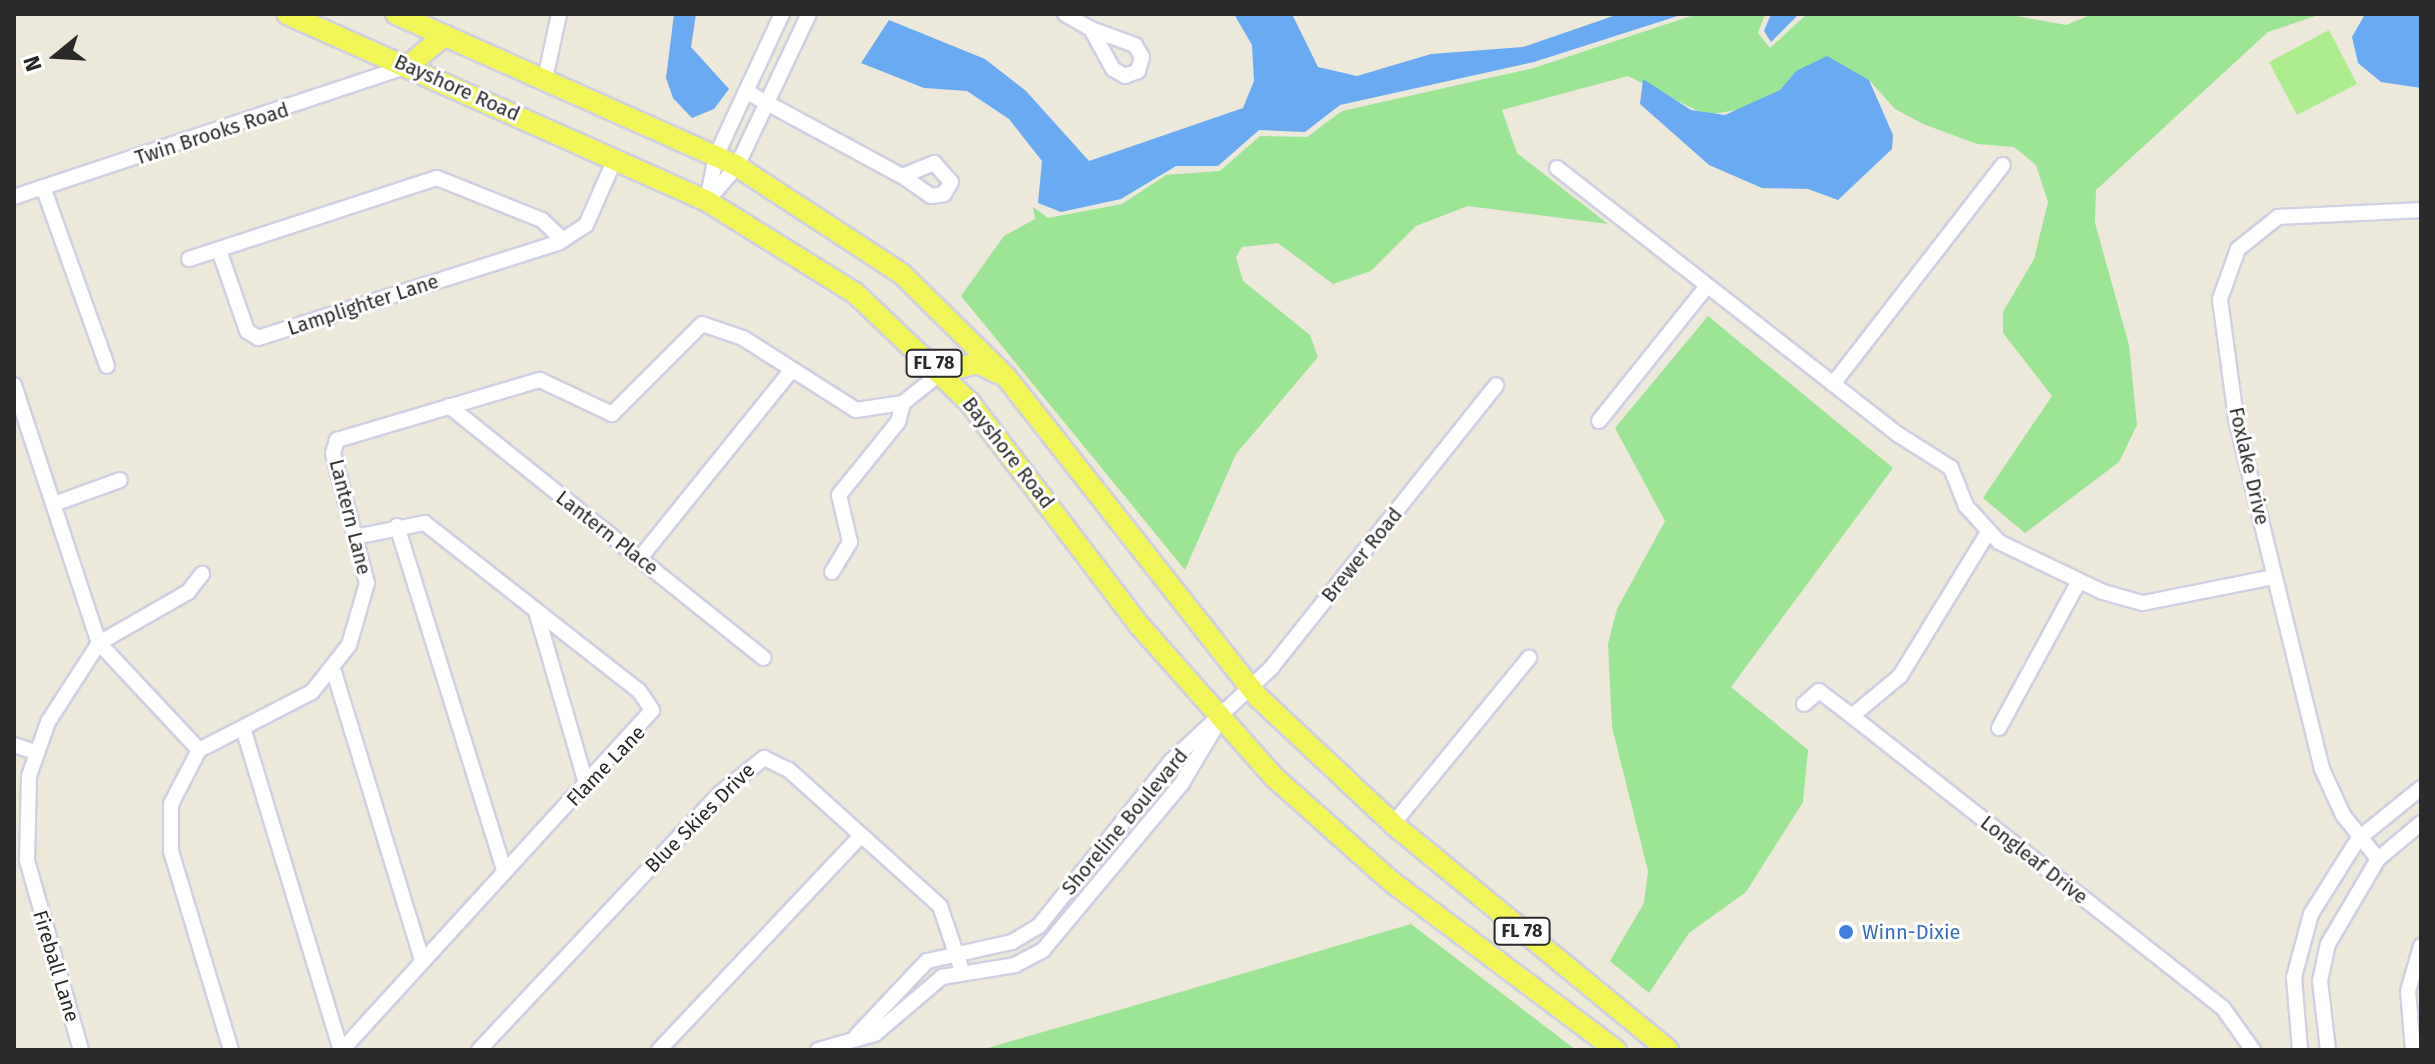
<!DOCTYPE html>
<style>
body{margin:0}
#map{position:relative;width:2435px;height:1064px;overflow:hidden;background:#ece9db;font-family:"Fira Sans",sans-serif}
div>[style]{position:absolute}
.green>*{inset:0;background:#9be595}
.pitch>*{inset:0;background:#aded90}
.water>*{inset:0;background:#69aaf3}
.roads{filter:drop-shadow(2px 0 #d1d0e3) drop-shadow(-2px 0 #d1d0e3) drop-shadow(0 2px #d1d0e3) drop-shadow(0 -2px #d1d0e3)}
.street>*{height:14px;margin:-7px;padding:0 7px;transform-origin:7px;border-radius:7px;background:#fff}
.primary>*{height:20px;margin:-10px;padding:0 10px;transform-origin:10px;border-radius:10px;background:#f1f656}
.dots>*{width:22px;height:22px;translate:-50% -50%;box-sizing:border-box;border:4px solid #fff;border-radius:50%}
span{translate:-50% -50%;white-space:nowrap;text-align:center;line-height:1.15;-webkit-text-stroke:6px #fff;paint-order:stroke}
.shield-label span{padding:2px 6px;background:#fff;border:2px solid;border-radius:6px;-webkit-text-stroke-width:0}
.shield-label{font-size:18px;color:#292929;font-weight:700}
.street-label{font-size:20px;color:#292929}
.shop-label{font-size:20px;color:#366cbe}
.left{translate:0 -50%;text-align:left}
.frame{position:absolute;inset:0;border:16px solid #292929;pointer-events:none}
.north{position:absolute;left:16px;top:16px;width:80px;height:80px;-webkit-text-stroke:6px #fff;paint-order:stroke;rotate:252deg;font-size:22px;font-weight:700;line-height:32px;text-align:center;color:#292929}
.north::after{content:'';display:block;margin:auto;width:28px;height:36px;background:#292929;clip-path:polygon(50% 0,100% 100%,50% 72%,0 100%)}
</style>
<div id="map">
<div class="green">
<div style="clip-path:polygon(1697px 14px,1765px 14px,1758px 33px,1770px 48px,1807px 14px,2006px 14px,2066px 25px,2093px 14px,2321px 14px,2268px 32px,2096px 190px,2095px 223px,2129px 345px,2137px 425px,2119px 462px,2025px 533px,1983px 498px,2052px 396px,2003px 333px,2003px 312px,2034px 259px,2048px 202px,2036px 165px,2014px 147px,1977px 144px,1923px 124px,1895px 109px,1869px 80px,1796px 71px,1780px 90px,1743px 109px,1706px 115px,1628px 76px,1502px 110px,1517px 153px,1608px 224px,1468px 206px,1416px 226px,1371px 271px,1333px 284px,1278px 243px,1242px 247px,1236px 257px,1243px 281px,1310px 335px,1318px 357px,1236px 454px,1185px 570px,961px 296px,1004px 236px,1035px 219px,1033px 207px,1048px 218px,1122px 204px,1166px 175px,1220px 171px,1260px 136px,1307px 137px,1342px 111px,1534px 68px)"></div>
<div style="clip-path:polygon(1708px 316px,1893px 468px,1731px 687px,1808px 750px,1803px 802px,1746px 892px,1689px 933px,1649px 993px,1610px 961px,1644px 903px,1648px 871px,1612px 727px,1608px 644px,1617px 609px,1665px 521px,1615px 428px)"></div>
<div style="clip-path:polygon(1411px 924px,1576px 1050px,981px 1050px,1143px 1003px)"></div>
</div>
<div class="pitch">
<div style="clip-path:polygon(2329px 30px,2357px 84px,2297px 115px,2269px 62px)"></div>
</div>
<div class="water">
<div style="clip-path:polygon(674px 14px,696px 14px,691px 47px,729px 89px,714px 109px,692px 118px,673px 98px,666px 78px)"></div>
<div style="clip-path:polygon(1234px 14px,1292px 14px,1318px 67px,1357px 76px,1431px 54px,1523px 47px,1619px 14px,1684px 14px,1534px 62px,1340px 105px,1305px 132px,1259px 130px,1218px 166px,1176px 166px,1121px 199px,1061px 212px,1038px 203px,1042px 161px,1009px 119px,967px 91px,924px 88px,861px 63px,889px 20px,985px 59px,1026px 91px,1089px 161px,1243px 108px,1254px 81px,1252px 45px)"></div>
<div style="clip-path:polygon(1771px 14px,1799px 14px,1771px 42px,1764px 31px)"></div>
<div style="clip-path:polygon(2365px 14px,2421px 14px,2421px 88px,2381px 82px,2358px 63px,2352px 37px)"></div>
<div style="clip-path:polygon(1827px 56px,1869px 80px,1893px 135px,1892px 149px,1838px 200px,1808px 189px,1762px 188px,1709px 165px,1640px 104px,1643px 79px,1691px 110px,1725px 115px,1780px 90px,1796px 71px)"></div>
</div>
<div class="roads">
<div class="street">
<div style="left:1065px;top:14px;width:30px;rotate:30deg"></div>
<div style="left:1091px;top:29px;width:47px;rotate:20deg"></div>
<div style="left:1135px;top:45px;width:14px;rotate:60deg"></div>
<div style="left:1142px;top:57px;width:15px;rotate:106deg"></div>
<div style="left:1138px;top:71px;width:14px;rotate:159deg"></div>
<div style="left:1125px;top:76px;width:14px;rotate:-150deg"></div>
<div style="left:1113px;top:69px;width:46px;rotate:-118.8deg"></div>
<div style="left:545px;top:79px;width:66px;rotate:-77.8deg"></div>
<div style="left:747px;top:92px;width:176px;rotate:28.5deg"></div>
<div style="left:934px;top:163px;width:25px;rotate:48deg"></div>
<div style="left:951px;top:182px;width:14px;rotate:120deg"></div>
<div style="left:944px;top:194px;width:13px;rotate:171deg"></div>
<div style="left:931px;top:196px;width:35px;rotate:-145deg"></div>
<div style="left:902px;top:176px;width:35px;rotate:-22deg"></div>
<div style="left:1557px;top:168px;width:434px;rotate:38deg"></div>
<div style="left:1899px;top:435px;width:62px;rotate:32.4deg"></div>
<div style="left:1951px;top:468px;width:41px;rotate:68.5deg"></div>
<div style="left:1966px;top:506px;width:49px;rotate:47.5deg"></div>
<div style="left:1999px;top:542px;width:115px;rotate:25.7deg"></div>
<div style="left:2103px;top:592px;width:41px;rotate:15.4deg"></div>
<div style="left:2143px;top:603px;width:134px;rotate:-11.2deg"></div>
<div style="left:43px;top:187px;width:190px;rotate:70.3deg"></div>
<div style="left:708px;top:196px;width:41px;rotate:-78.7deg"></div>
<div style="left:716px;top:156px;width:157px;rotate:-65.1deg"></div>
<div style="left:14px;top:197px;width:415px;rotate:-18.4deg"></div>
<div style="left:707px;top:201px;width:46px;rotate:-49.4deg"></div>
<div style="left:737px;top:166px;width:168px;rotate:-64.7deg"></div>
<div style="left:219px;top:250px;width:86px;rotate:70.9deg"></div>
<div style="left:247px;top:331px;width:13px;rotate:32deg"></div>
<div style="left:258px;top:338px;width:315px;rotate:-17.6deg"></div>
<div style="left:558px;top:243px;width:33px;rotate:-33deg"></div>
<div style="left:586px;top:225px;width:72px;rotate:-66.3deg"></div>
<div style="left:189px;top:259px;width:261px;rotate:-18.1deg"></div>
<div style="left:437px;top:178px;width:113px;rotate:21.8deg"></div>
<div style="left:542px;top:220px;width:29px;rotate:44deg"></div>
<div style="left:1833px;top:384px;width:277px;rotate:-52.2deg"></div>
<div style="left:14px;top:385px;width:272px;rotate:71.8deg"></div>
<div style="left:99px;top:643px;width:146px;rotate:46.9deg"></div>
<div style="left:449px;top:406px;width:403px;rotate:38.7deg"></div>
<div style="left:1599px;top:421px;width:173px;rotate:-51.3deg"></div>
<div style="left:54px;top:504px;width:70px;rotate:-20deg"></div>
<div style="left:397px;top:526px;width:362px;rotate:72.7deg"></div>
<div style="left:640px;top:558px;width:239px;rotate:-51.1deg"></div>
<div style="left:832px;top:572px;width:35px;rotate:-59deg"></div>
<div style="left:850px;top:542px;width:48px;rotate:-103.2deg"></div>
<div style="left:839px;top:495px;width:94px;rotate:-51.1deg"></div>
<div style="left:898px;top:422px;width:20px;rotate:-75deg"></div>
<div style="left:536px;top:611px;width:182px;rotate:73.8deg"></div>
<div style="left:334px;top:672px;width:301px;rotate:73deg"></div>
<div style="left:1804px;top:704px;width:20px;rotate:-41deg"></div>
<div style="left:1819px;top:691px;width:41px;rotate:37.1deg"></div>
<div style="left:1852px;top:716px;width:472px;rotate:38.2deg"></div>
<div style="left:2223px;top:1008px;width:52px;rotate:54.5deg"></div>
<div style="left:1852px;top:716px;width:62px;rotate:-39.8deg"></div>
<div style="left:1900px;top:676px;width:167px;rotate:-58.5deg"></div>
<div style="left:243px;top:728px;width:337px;rotate:73.1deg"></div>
<div style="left:1999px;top:728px;width:167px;rotate:-61.4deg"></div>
<div style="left:14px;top:745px;width:22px;rotate:18deg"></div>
<div style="left:1393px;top:824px;width:215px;rotate:-50.7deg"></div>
<div style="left:2378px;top:859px;width:56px;rotate:-128.5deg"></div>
<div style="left:2343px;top:815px;width:51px;rotate:-114.5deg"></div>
<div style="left:2322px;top:769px;width:361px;rotate:-103.8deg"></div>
<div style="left:2236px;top:418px;width:120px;rotate:-97.7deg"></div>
<div style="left:2220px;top:299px;width:53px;rotate:-70.2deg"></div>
<div style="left:2238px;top:249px;width:51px;rotate:-38.7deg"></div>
<div style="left:2278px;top:217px;width:143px;rotate:-2.8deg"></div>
<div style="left:857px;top:1035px;width:102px;rotate:-46.6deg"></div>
<div style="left:927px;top:961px;width:87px;rotate:-12.6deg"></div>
<div style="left:1012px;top:942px;width:31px;rotate:-31deg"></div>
<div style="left:1039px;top:926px;width:211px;rotate:-51.3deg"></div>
<div style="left:1171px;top:761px;width:138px;rotate:-42.9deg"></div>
<div style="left:1272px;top:667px;width:360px;rotate:-51.5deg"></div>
<div style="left:81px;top:1050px;width:198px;rotate:-105.9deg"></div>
<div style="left:27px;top:860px;width:84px;rotate:-88.6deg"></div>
<div style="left:29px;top:776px;width:57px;rotate:-70.6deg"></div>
<div style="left:48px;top:722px;width:94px;rotate:-57.2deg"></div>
<div style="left:99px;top:643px;width:103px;rotate:-29.8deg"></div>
<div style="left:188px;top:592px;width:23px;rotate:-52deg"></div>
<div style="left:231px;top:1050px;width:208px;rotate:-106.8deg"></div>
<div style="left:171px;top:851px;width:47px;rotate:-90deg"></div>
<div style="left:171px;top:804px;width:61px;rotate:-62.6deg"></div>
<div style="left:199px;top:750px;width:127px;rotate:-27.2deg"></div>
<div style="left:312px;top:692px;width:60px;rotate:-51.8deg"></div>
<div style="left:349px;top:645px;width:65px;rotate:-73.8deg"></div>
<div style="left:367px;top:583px;width:134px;rotate:-104.7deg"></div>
<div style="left:333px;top:453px;width:14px;rotate:-73deg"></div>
<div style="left:337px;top:440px;width:212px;rotate:-16.5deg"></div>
<div style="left:540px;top:380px;width:80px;rotate:25.3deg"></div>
<div style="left:612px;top:414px;width:127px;rotate:-45deg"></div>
<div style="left:702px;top:324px;width:43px;rotate:18.9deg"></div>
<div style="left:743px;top:338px;width:134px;rotate:32.5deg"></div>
<div style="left:856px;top:410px;width:48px;rotate:-8.5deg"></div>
<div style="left:903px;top:403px;width:50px;rotate:-38.5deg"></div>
<div style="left:342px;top:1050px;width:460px;rotate:-47.6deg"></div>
<div style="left:652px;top:710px;width:23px;rotate:-124deg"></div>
<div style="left:639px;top:691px;width:272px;rotate:-141.9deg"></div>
<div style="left:425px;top:523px;width:66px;rotate:168.7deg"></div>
<div style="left:479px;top:1050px;width:351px;rotate:-46.8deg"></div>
<div style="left:719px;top:794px;width:58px;rotate:-38.7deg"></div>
<div style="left:764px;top:758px;width:28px;rotate:26deg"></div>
<div style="left:789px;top:770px;width:203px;rotate:42deg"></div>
<div style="left:940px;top:906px;width:69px;rotate:71.3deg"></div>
<div style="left:659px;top:1050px;width:293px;rotate:-46.7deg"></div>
<div style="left:818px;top:1050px;width:59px;rotate:-15.7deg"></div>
<div style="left:875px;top:1034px;width:88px;rotate:-40.4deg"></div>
<div style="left:942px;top:977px;width:74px;rotate:-9.3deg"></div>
<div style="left:1015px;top:965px;width:32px;rotate:-28deg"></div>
<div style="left:1043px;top:950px;width:217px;rotate:-50.2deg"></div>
<div style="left:1182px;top:783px;width:66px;rotate:-59.2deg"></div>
<div style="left:2300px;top:1050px;width:73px;rotate:-94.7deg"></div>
<div style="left:2294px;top:977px;width:65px;rotate:-74.9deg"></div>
<div style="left:2311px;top:914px;width:89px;rotate:-57.9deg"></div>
<div style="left:2358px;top:839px;width:81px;rotate:-39deg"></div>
<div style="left:2328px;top:1050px;width:69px;rotate:-96.6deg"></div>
<div style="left:2320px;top:981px;width:38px;rotate:-78deg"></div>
<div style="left:2328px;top:944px;width:99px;rotate:-59.5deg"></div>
<div style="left:2378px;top:859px;width:56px;rotate:-39.9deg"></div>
<div style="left:2413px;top:1050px;width:59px;rotate:-94.8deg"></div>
<div style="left:2408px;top:991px;width:47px;rotate:-73.9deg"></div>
</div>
<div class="primary">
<div style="left:287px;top:14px;width:460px;rotate:24deg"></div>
<div style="left:707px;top:201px;width:174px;rotate:31.9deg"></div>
<div style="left:855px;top:293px;width:159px;rotate:43.7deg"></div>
<div style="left:970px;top:403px;width:280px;rotate:52.7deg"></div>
<div style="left:1140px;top:626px;width:202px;rotate:48.4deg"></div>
<div style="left:1274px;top:777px;width:158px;rotate:41.7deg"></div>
<div style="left:1392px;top:882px;width:280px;rotate:36.9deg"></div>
<div style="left:396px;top:14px;width:373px;rotate:24deg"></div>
<div style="left:737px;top:166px;width:197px;rotate:33.2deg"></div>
<div style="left:902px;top:274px;width:146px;rotate:44.7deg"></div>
<div style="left:1006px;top:377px;width:409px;rotate:51.8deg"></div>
<div style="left:1259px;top:698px;width:184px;rotate:43.2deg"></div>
<div style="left:1393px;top:824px;width:356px;rotate:39.4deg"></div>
<div style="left:408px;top:66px;width:48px;rotate:-40deg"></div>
<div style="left:942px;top:372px;width:37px;rotate:-14deg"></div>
<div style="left:978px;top:363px;width:22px;rotate:27deg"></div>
</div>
</div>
<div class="dots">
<div style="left:1846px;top:932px;background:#3f7fe0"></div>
</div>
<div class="shield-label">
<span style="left:934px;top:363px">FL 78</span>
<span style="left:1522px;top:931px">FL 78</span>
</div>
<div class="street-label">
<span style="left:457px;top:88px;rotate:24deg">Bayshore Road</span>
<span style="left:212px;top:134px;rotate:-18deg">Twin Brooks Road</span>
<span style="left:363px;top:305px;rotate:-18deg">Lamplighter Lane</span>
<span style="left:1008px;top:453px;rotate:52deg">Bayshore Road</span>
<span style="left:2249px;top:466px;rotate:77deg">Foxlake Drive</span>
<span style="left:350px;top:517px;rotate:76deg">Lantern Lane</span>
<span style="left:607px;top:533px;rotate:38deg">Lantern Place</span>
<span style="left:1362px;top:555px;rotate:-51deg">Brewer Road</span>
<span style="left:606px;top:766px;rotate:-46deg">Flame Lane</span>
<span style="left:700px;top:818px;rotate:-45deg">Blue Skies Drive</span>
<span style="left:1125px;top:822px;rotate:-50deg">Shoreline Boulevard</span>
<span style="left:2034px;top:860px;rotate:38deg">Longleaf Drive</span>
<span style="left:56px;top:966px;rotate:73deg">Fireball Lane</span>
</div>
<div class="shop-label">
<span class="left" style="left:1862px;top:932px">Winn-Dixie</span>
</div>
<div class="frame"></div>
<div class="north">N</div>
</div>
